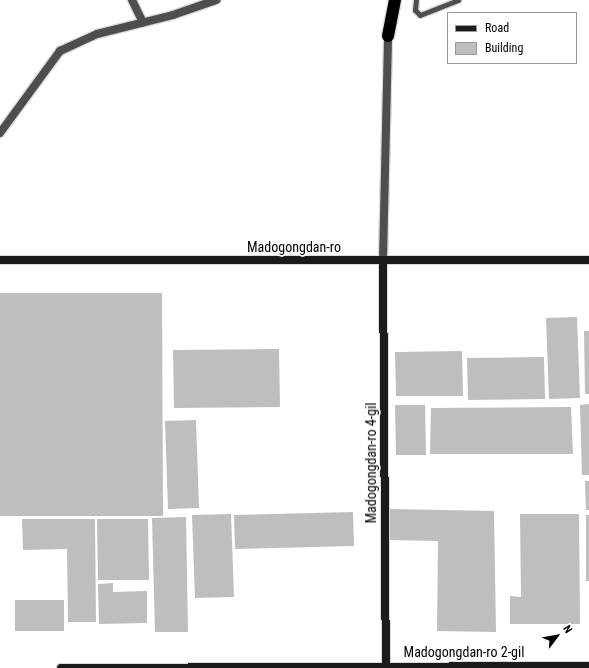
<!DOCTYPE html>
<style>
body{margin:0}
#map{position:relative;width:589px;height:668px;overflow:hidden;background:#fff;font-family:"Roboto Condensed",sans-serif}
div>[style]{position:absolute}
.building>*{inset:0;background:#bebebe}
.roads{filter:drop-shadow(1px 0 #dbdbdb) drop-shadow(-1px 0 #dbdbdb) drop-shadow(0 1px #dbdbdb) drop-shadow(0 -1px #dbdbdb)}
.lane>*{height:5px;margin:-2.5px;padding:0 2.5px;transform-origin:2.5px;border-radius:2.5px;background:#4e4e4e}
.street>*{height:8px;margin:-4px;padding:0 4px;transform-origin:4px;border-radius:4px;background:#4e4e4e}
.secondary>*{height:8px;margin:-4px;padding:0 4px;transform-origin:4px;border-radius:4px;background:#1b1b1b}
.highway>*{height:12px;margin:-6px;padding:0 6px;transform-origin:6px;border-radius:6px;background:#000}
span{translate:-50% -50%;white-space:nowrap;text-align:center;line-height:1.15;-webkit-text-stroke:3.5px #fff;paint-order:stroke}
.street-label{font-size:14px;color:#000}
.legend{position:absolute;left:447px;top:12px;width:130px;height:52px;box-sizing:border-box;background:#fff;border:1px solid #999;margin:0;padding:5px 7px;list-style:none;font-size:12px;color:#000}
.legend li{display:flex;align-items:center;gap:8px;height:20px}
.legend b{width:20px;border:1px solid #999}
.north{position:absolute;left:537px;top:616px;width:40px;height:40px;-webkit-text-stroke:3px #fff;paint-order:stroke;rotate:58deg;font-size:11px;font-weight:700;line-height:16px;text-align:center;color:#000}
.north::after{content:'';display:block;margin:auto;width:14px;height:18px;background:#000;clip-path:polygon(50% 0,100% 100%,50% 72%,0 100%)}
</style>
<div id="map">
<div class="building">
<div style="clip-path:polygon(0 293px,162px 293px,163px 516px,0 516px)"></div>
<div style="clip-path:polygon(577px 317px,580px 398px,549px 399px,546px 318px)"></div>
<div style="clip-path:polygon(584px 331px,589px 331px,589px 394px,585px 394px)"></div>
<div style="clip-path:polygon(279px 349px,280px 407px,174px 408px,173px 350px)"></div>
<div style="clip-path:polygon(462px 351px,463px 396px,396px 396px,395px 352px)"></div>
<div style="clip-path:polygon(544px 357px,545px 399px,468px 400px,467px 358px)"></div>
<div style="clip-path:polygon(589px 404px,589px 475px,582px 475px,580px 405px)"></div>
<div style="clip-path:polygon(395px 405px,425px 405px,426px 455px,396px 455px)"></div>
<div style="clip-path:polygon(571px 407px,573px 454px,430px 454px,431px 408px)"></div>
<div style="clip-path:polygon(196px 420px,199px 508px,168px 509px,165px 421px)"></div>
<div style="clip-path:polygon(585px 481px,589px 481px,589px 510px,586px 510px)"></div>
<div style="clip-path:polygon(390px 509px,494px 511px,496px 632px,437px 631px,438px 541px,389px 540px)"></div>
<div style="clip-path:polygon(353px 512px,354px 546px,235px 549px,234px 515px)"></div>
<div style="clip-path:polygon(231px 514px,234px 597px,195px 598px,192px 515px)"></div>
<div style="clip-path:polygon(520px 514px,579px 514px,580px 624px,510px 624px,510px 596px,521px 597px)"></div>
<div style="clip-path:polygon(586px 515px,589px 515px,589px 581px,586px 581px)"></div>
<div style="clip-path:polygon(186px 517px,188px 632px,155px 632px,152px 518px)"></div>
<div style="clip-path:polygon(22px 519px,95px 519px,96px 622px,68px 622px,67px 549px,23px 550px)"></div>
<div style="clip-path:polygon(97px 519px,148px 519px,149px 580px,98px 580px)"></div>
<div style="clip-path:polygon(113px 583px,113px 592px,147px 591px,147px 623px,99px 624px,98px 584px)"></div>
<div style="clip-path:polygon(15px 600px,64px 600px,64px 631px,15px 631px)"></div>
</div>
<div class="roads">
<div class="lane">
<div style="left:416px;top:0;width:10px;rotate:96deg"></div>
<div style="left:415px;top:10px;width:7px;rotate:45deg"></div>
<div style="left:420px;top:15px;width:41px;rotate:-21.5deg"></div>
</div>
<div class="street">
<div style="left:132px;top:0;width:25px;rotate:64deg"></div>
<div style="left:0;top:133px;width:102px;rotate:-53.8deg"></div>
<div style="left:60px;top:51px;width:41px;rotate:-24.7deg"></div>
<div style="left:97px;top:34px;width:78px;rotate:-14deg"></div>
<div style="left:173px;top:15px;width:46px;rotate:-19.2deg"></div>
<div style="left:383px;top:260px;width:224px;rotate:-88.7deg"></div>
</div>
<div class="secondary">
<div style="left:0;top:260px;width:589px"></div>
<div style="left:383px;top:260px;width:408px;rotate:89.6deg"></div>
<div style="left:61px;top:668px;width:528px;rotate:-0.22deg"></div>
</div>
<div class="highway">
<div style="left:388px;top:36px;width:37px;rotate:-79deg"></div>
</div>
</div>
<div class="street-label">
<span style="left:294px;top:247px">Madogongdan-ro</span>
<span style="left:371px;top:463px;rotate:-90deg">Madogongdan-ro 4-gil</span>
<span style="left:464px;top:652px">Madogongdan-ro 2-gil</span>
</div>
<ul class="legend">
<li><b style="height:5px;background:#1b1b1b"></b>Road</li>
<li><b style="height:11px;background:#bebebe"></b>Building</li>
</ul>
<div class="north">N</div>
</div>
